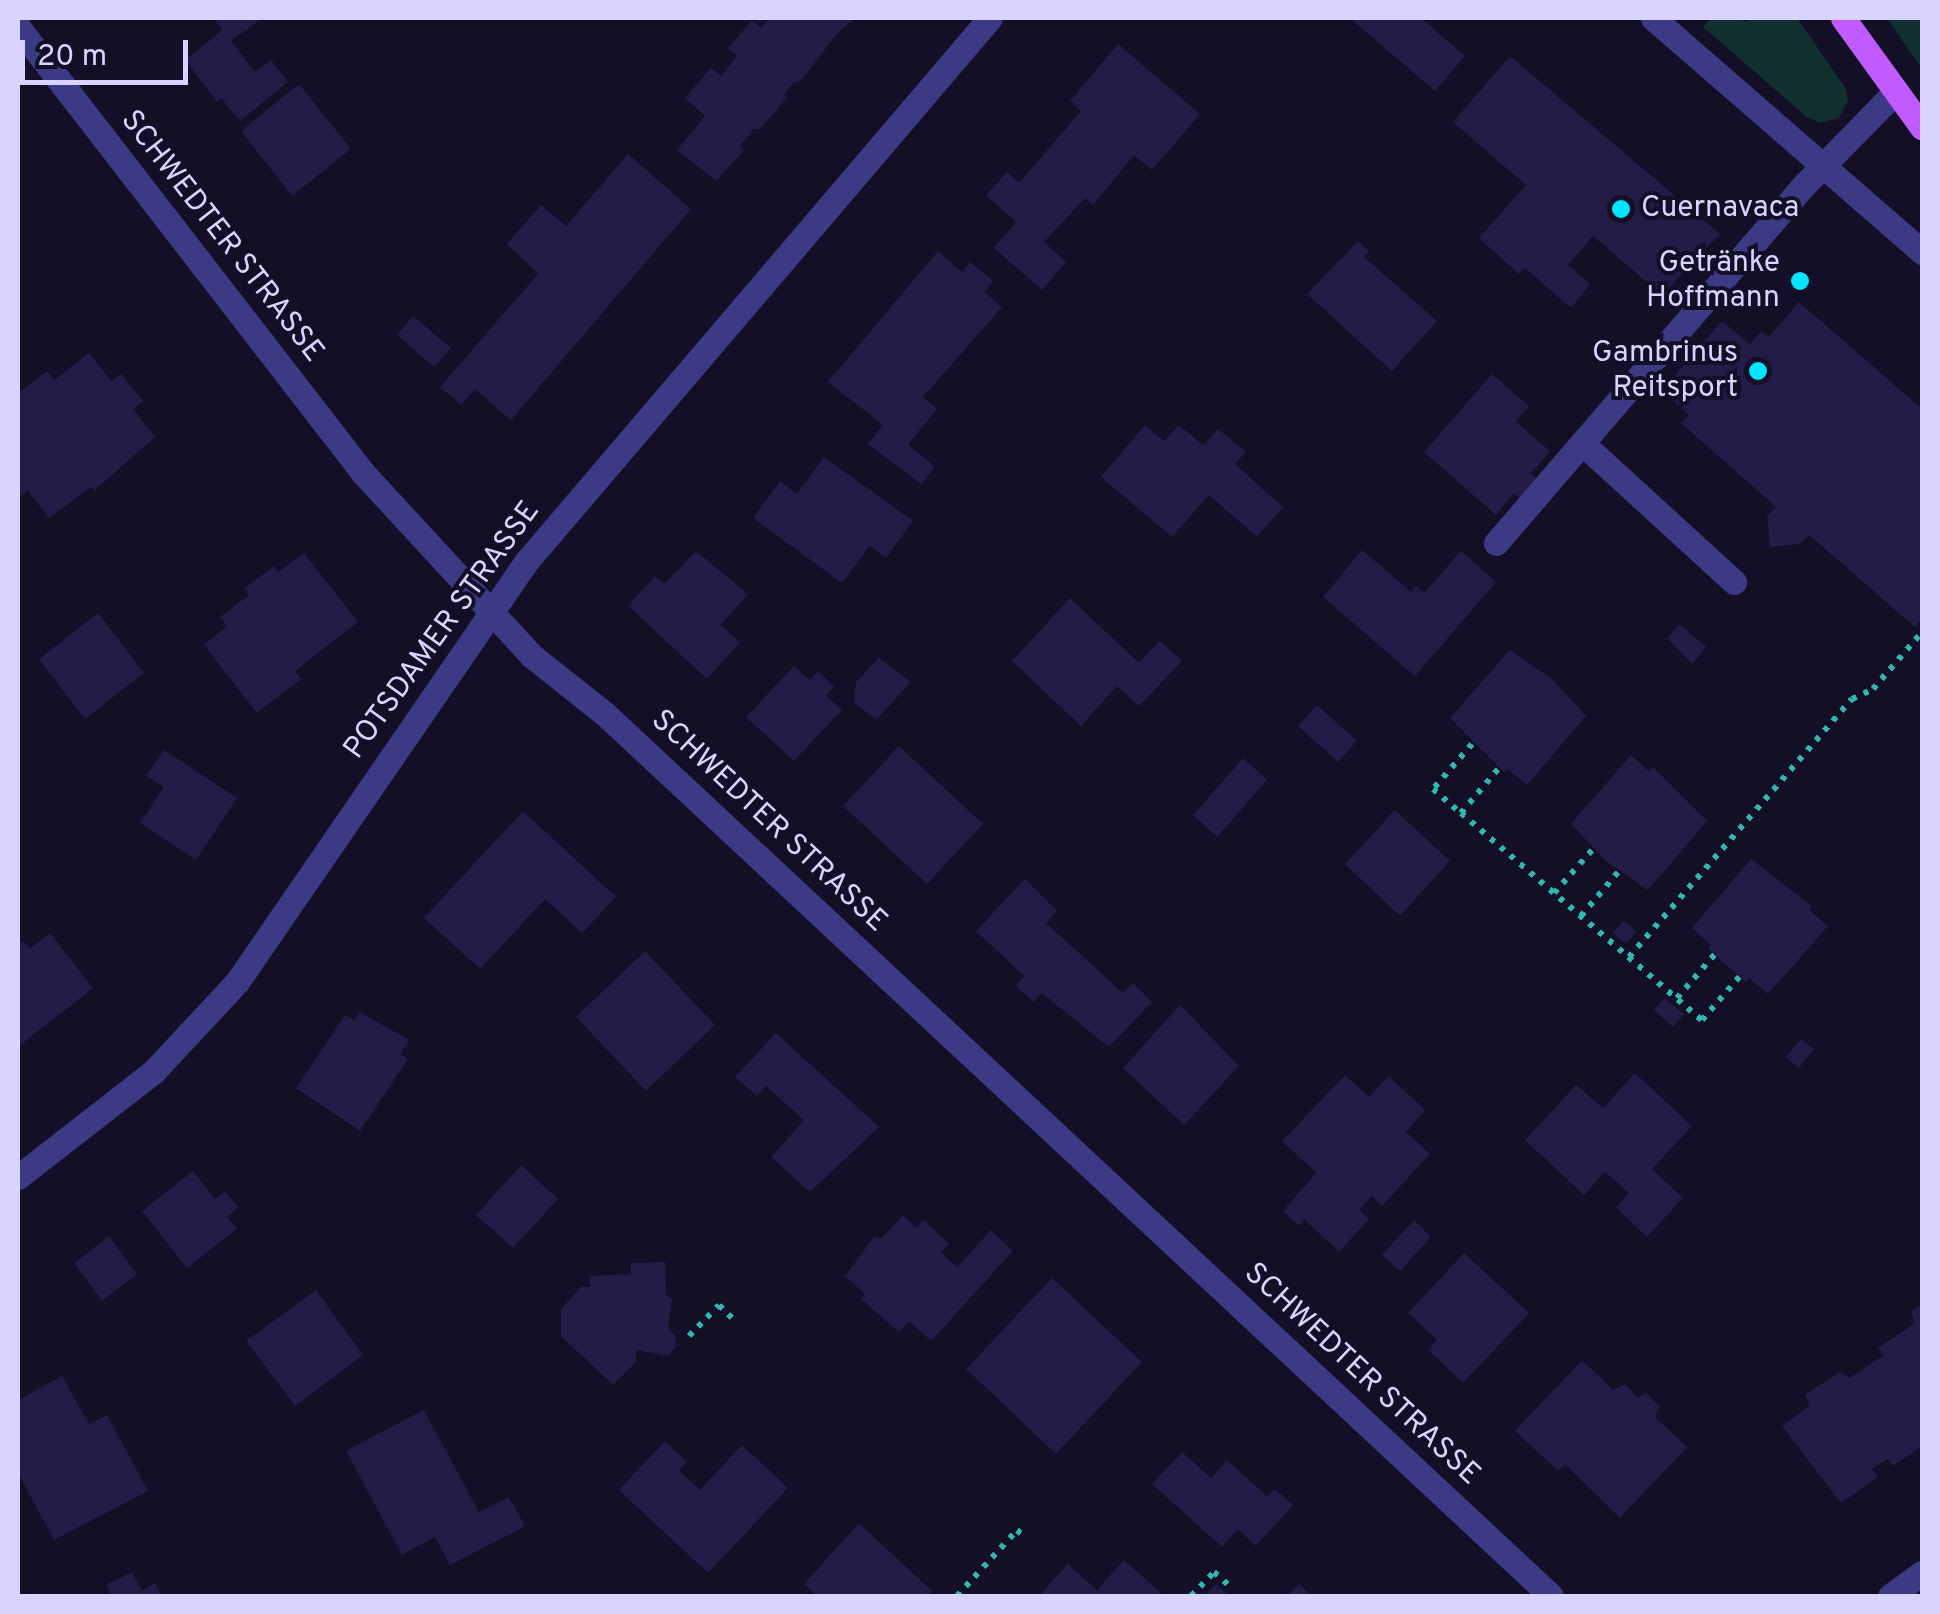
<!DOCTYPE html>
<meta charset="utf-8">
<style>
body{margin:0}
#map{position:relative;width:1940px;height:1614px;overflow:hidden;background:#130f26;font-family:Overpass,sans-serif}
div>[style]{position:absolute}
.green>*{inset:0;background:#12302f}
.building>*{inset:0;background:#241b47}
.path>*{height:6px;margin-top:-3px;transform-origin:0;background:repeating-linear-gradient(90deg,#2fb8b0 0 5px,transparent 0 13px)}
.service>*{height:25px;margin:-12.5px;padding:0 12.5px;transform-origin:12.5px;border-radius:12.5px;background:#3d3a85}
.minor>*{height:25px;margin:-12.5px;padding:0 12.5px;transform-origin:12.5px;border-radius:12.5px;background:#3d3a85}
.primary>*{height:25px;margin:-12.5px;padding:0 12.5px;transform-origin:12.5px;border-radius:12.5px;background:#c25bff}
.dots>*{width:28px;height:28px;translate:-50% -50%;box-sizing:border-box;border:5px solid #130f26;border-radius:50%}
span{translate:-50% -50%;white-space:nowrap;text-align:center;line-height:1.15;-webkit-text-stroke:8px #130f26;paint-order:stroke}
.poi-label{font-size:30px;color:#d9d4ff}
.left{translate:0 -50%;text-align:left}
.right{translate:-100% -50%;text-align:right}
.street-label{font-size:30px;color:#d9d4ff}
.frame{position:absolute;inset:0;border:20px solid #d9d4ff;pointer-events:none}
.scale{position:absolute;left:20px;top:40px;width:168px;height:45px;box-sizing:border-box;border:5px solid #d9d4ff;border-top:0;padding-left:12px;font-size:30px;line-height:35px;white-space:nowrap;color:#d9d4ff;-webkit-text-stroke:8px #130f26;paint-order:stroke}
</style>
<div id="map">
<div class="green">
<div style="clip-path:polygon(1711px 18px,1739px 18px,1745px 22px,1752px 18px,1797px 18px,1846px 89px,1848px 101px,1839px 118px,1820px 123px,1807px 117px,1703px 27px)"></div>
<div style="clip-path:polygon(1887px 18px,1922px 18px,1922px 69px)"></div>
</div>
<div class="building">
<div style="clip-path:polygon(213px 18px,262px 18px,231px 41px,255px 72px,271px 60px,288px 82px,240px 121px,221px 98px,217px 102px,185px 60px,223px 30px)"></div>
<div style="clip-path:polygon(770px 18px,856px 18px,839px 31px,801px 81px,794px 82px,784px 95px,787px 98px,760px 129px,754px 129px,740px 146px,744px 150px,716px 181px,677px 150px,705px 116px,685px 98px,711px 68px,721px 76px,737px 56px,728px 48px,752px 20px,761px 28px)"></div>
<div style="clip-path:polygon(1350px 18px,1421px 18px,1465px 56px,1435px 91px)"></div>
<div style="clip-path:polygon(1118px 44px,1200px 114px,1152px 170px,1134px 155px,1093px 205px,1085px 198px,1044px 242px,1066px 262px,1042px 290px,994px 248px,1016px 222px,986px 195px,1007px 172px,1019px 183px,1081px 111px,1070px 101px)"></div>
<div style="clip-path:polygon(1510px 56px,1720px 234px,1662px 295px,1593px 236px,1568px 265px,1590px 284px,1571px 308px,1525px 268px,1519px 274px,1479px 238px,1526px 185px,1453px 122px)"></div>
<div style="clip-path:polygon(299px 84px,351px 149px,292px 196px,241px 131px)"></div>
<div style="clip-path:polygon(628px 154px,691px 209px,511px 420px,475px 389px,461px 405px,440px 387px,538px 274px,507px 244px,541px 205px,566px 226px)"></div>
<div style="clip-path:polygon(1358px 241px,1369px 251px,1364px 257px,1437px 321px,1392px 371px,1307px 294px)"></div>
<div style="clip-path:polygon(938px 251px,962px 272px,970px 262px,993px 281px,985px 292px,1002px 307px,923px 397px,937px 409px,908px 444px,935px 467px,921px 484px,868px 444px,883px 425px,828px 382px)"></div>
<div style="clip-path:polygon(1799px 302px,1922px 409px,1922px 619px,1915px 627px,1809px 535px,1800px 544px,1770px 547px,1767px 516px,1776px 507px,1681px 423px,1689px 415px,1662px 390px,1722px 321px,1750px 344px,1761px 332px,1769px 337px)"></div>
<div style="clip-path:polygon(413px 316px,451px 348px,434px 367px,397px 335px)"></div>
<div style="clip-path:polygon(89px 353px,111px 381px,121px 374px,143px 401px,133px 409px,155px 437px,95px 490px,91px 487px,49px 518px,28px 491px,18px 498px,18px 393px,47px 371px,54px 380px)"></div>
<div style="clip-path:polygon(1492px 374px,1529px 406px,1516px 422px,1550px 451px,1531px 473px,1540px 481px,1523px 500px,1514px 493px,1496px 515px,1424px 452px)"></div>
<div style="clip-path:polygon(1145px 425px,1164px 441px,1179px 425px,1203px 445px,1218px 429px,1246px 452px,1235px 464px,1283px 507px,1257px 537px,1209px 495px,1172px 537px,1101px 477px)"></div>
<div style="clip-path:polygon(824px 457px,913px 521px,886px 558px,870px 546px,842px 583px,753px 518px,780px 481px,797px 494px)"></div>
<div style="clip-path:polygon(1362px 550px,1411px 592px,1416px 586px,1424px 593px,1461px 551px,1496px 582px,1415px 676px,1323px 597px)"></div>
<div style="clip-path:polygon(696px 551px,748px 594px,721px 625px,740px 642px,707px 679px,628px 606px,655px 576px,664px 584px)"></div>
<div style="clip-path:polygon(304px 553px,358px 622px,295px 671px,301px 679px,257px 713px,204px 645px,227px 626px,220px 617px,249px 595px,244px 589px,274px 566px,278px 572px)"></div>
<div style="clip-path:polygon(1070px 598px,1139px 663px,1160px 641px,1182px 661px,1139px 706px,1117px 686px,1081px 726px,1012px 661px)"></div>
<div style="clip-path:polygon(98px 613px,144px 673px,85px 719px,39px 659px)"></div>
<div style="clip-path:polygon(1680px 624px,1706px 647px,1692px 664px,1667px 638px)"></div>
<div style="clip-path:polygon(1510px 650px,1552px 679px,1586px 716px,1527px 785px,1508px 769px,1505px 773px,1450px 718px)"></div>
<div style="clip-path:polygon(879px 658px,911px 682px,876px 720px,854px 702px,856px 682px)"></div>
<div style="clip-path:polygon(794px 666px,810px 680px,818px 671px,834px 687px,826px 696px,842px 710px,794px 761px,746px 717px)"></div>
<div style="clip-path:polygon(1317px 705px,1357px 741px,1338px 762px,1298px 726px)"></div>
<div style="clip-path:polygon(899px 746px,983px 824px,927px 884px,843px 806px)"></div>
<div style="clip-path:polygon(164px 750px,237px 798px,196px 860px,140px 823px,164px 787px,146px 776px)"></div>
<div style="clip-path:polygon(1631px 755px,1649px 771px,1653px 767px,1707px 821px,1648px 890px,1606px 861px,1571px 824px)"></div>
<div style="clip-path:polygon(1243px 758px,1267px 780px,1217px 837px,1193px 815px)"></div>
<div style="clip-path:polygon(1395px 810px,1450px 861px,1400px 916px,1345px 864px)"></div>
<div style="clip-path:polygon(523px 811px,616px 897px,582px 933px,545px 899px,480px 969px,424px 918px)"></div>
<div style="clip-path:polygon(1751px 859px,1812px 906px,1809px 910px,1828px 926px,1768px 994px,1749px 978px,1746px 982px,1708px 949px,1711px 945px,1692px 928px)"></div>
<div style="clip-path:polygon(1025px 879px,1057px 911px,1046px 923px,1123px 993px,1133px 983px,1152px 1002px,1109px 1047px,1042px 993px,1033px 1002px,1016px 986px,1024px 976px,976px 931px)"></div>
<div style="clip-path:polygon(1624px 921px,1637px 932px,1626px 944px,1613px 933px)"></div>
<div style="clip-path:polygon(50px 933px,93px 988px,19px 1046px,18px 944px,23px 941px,30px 949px)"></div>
<div style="clip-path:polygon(645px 951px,715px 1025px,646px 1091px,576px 1017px)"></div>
<div style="clip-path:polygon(1664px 998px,1684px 1014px,1673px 1027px,1654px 1010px)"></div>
<div style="clip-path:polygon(1180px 1005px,1239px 1066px,1184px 1125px,1123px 1068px)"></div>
<div style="clip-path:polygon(360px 1012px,409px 1040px,401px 1054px,408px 1059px,360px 1131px,296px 1088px,345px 1015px,354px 1021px)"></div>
<div style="clip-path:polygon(776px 1033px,879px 1127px,810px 1192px,771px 1157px,804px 1120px,766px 1086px,757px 1096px,735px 1077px)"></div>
<div style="clip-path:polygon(1801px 1039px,1814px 1049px,1799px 1068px,1786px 1057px)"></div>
<div style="clip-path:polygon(1635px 1073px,1692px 1126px,1652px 1169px,1683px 1198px,1647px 1237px,1616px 1207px,1629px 1193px,1605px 1172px,1584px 1195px,1525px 1140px,1576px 1085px,1603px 1108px)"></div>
<div style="clip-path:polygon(1345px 1075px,1369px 1097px,1389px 1076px,1425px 1110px,1406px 1132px,1430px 1154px,1382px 1206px,1372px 1196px,1359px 1210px,1369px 1219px,1339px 1252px,1304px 1219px,1299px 1226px,1283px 1211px,1316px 1173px,1282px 1141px)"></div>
<div style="clip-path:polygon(521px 1165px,558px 1199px,513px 1248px,476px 1215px)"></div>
<div style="clip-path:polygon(193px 1171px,215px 1199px,225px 1191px,238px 1207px,227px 1217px,237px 1229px,187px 1268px,142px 1211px)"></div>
<div style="clip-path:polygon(903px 1215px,916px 1228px,924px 1220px,949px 1244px,941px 1252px,957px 1267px,991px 1230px,1013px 1251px,931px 1341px,909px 1321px,899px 1332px,861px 1299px,865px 1294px,845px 1276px,874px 1237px,881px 1238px)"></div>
<div style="clip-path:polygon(1414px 1220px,1431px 1237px,1400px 1271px,1382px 1255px)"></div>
<div style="clip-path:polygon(109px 1236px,137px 1274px,102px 1301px,74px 1263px)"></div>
<div style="clip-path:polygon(1464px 1253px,1529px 1313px,1463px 1383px,1428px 1350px,1437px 1340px,1408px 1313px)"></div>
<div style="clip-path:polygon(665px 1262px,666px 1295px,672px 1300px,668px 1328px,675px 1336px,676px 1347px,668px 1356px,636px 1350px,636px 1362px,613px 1385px,561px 1336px,561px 1309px,581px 1287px,590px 1287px,590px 1276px,631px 1274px,631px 1263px)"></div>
<div style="clip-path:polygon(1052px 1278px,1142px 1362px,1056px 1454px,966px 1369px)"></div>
<div style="clip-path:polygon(316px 1290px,363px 1355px,295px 1406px,246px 1341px)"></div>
<div style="clip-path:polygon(1922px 1304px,1922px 1446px,1893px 1466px,1888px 1459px,1872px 1469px,1878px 1477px,1841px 1503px,1782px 1426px,1809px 1406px,1806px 1394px,1840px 1372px,1850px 1378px,1884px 1355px,1878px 1348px,1915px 1323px,1911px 1311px)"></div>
<div style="clip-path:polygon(1582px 1360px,1613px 1390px,1625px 1384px,1638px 1397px,1646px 1393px,1660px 1406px,1655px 1417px,1687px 1447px,1620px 1518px,1565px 1464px,1558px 1471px,1515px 1431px)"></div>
<div style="clip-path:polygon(62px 1376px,89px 1424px,107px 1415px,148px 1491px,54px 1540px,18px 1473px,18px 1400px)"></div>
<div style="clip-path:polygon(424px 1410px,479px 1512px,509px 1497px,525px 1526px,450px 1565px,435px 1537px,402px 1555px,346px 1451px)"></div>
<div style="clip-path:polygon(665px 1441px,687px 1462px,679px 1470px,700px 1490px,742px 1445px,788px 1488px,708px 1573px,619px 1490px)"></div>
<div style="clip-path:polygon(1182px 1452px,1211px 1478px,1227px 1460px,1267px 1496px,1275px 1489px,1293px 1505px,1256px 1546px,1238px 1529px,1222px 1547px,1152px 1484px)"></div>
<div style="clip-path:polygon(859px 1523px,932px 1591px,927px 1596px,817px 1596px,804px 1584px)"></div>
<div style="clip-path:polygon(1124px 1560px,1164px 1596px,1039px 1596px,1068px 1564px,1097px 1590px)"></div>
<div style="clip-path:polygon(132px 1572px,142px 1590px,155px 1583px,162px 1596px,112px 1596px,106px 1585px)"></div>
<div style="clip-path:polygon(1216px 1584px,1230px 1596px,1204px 1596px)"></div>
<div style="clip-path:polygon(1299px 1584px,1312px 1596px,1287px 1596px)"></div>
</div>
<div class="path">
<div style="left:1472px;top:744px;width:60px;rotate:130.9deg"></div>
<div style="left:1433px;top:789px;width:37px;rotate:41deg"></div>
<div style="left:1461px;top:813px;width:318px;rotate:40.7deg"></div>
<div style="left:1702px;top:1020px;width:58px;rotate:-49.2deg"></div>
<div style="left:1461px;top:813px;width:59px;rotate:-49.8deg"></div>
<div style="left:1554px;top:893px;width:59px;rotate:-48.4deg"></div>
<div style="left:1581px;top:916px;width:59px;rotate:-49.8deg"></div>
<div style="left:1629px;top:957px;width:341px;rotate:-49.2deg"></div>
<div style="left:1852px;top:699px;width:23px;rotate:-25deg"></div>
<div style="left:1873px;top:689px;width:75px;rotate:-49.3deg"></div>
<div style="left:1677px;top:998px;width:58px;rotate:-49.2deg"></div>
<div style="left:689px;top:1336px;width:43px;rotate:-45.9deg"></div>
<div style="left:719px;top:1305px;width:21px;rotate:45deg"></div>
<div style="left:957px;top:1596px;width:89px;rotate:-47.7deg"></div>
<div style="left:1017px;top:1530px;width:13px;rotate:42deg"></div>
<div style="left:1191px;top:1596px;width:33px;rotate:-46deg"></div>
<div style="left:1214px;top:1572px;width:25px;rotate:42deg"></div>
</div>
<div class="service">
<div style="left:1582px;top:443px;width:206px;rotate:42.4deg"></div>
<div style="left:1496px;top:543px;width:475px;rotate:-49.3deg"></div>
<div style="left:1806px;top:183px;width:129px;rotate:-45.6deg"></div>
</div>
<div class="minor">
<div style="left:1653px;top:18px;width:357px;rotate:41deg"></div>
<div style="left:18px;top:27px;width:565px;rotate:52.26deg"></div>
<div style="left:364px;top:474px;width:248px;rotate:47.3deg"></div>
<div style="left:532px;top:656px;width:93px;rotate:38.5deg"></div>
<div style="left:605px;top:714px;width:1293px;rotate:42.99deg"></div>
<div style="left:18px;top:1177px;width:172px;rotate:-37.9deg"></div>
<div style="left:154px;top:1071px;width:122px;rotate:-47deg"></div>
<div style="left:237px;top:982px;width:510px;rotate:-55.47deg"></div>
<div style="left:526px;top:562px;width:715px;rotate:-49.54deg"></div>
<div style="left:1890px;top:1596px;width:39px;rotate:-36deg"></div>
</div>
<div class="primary">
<div style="left:1843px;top:18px;width:135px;rotate:54.1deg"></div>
</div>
<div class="dots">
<div style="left:1621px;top:209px;background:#00e5ff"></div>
<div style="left:1800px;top:281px;background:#00e5ff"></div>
<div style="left:1758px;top:371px;background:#00e5ff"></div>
</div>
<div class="poi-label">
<span class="left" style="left:1641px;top:209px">Cuernavaca</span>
<span class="right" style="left:1780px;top:281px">Getränke<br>Hoffmann</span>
<span class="right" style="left:1738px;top:371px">Gambrinus<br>Reitsport</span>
</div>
<div class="street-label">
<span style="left:221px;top:237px;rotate:52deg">SCHWEDTER STRASSE</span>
<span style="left:443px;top:631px;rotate:-54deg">POTSDAMER STRASSE</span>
<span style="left:768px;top:822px;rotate:43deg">SCHWEDTER STRASSE</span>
<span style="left:1361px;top:1375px;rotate:43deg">SCHWEDTER STRASSE</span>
</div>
<div class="frame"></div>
<div class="scale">20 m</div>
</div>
